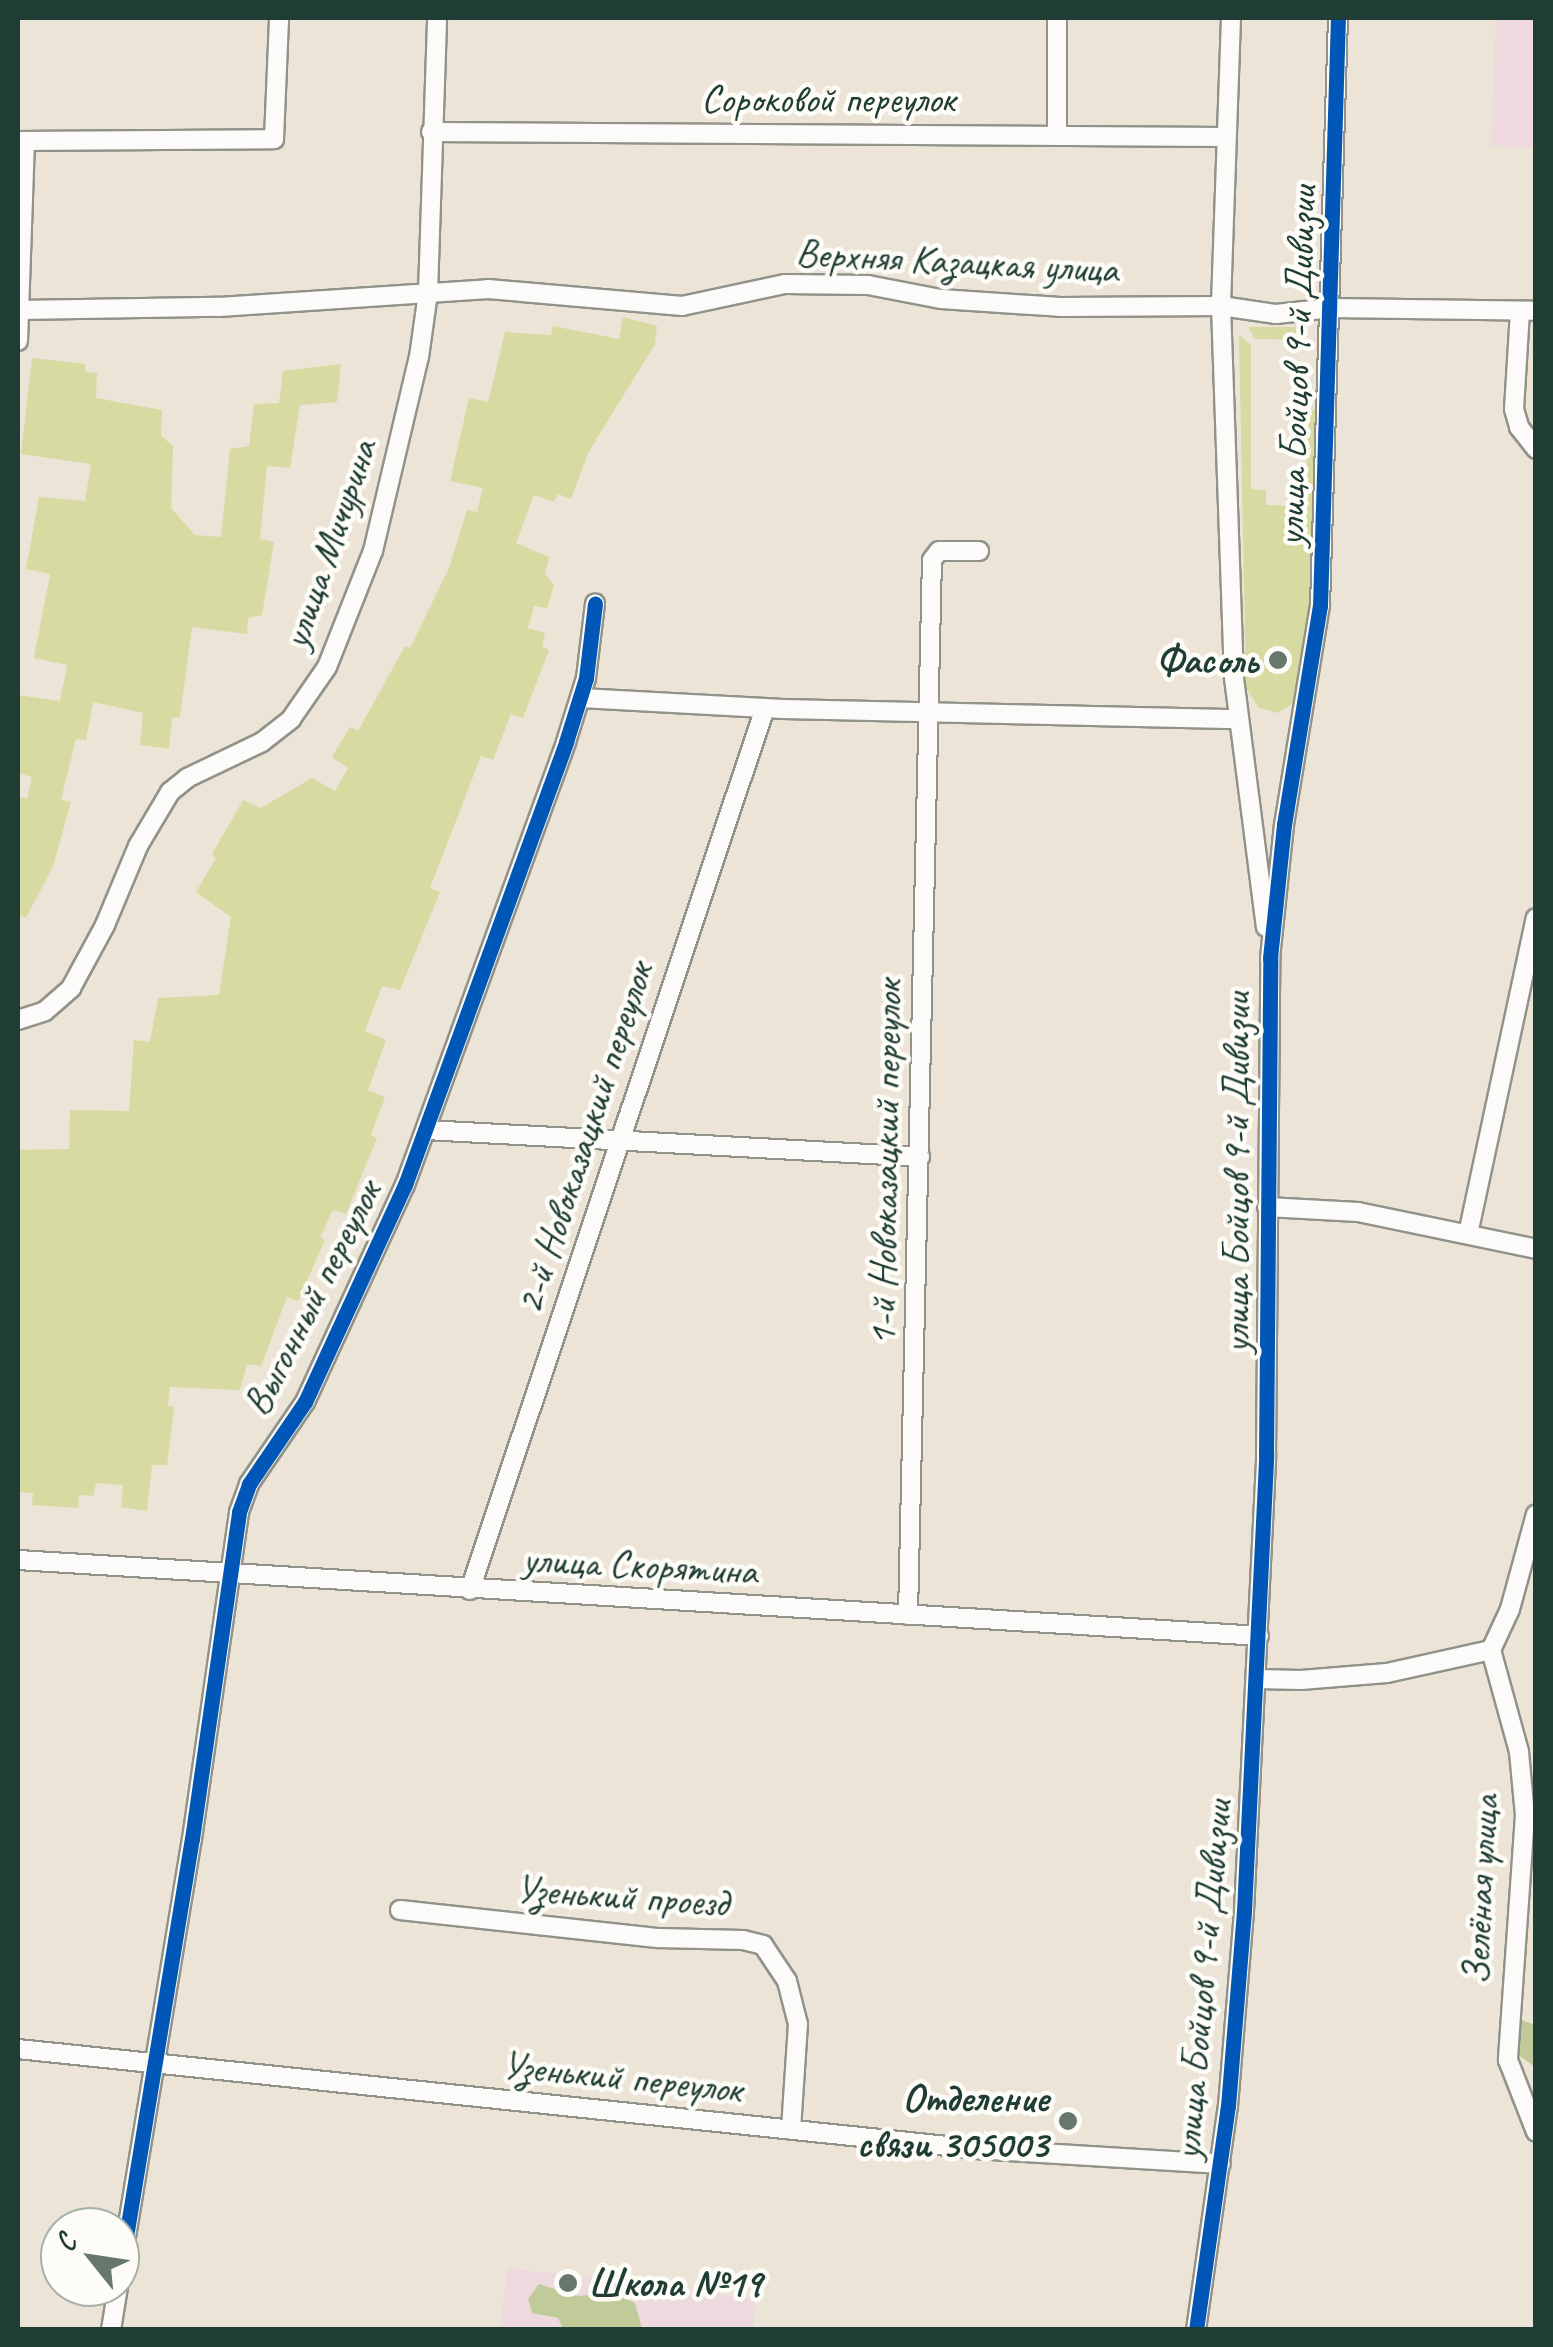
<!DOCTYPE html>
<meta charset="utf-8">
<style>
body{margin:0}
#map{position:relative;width:1553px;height:2347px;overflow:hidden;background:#ece4d7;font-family:Caveat,sans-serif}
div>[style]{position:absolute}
.built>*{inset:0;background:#eed9df}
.green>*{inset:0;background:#d7dba1}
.forest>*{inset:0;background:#c0cb99}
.roads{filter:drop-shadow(2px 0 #91928a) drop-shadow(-2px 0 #91928a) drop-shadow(0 2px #91928a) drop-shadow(0 -2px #91928a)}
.minor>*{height:18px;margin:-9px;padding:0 9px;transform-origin:9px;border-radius:9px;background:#fcfbf9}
.cycleway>*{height:15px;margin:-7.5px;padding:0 7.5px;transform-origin:7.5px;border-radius:7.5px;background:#0057b8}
.dots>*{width:28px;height:28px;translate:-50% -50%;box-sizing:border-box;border:5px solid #fdfcf7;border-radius:50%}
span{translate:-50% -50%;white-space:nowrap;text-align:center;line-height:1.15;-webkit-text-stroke:9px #fdfcf7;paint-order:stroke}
.street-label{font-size:40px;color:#1f3d34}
.poi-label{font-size:40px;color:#1f3d34;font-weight:700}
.right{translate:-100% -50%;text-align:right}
.left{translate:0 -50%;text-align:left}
.frame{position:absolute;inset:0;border:20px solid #1f3d34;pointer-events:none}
.north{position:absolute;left:40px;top:2207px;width:100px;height:100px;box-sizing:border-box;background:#fdfcf7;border:2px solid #a4b0a9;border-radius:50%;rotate:300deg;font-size:28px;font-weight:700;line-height:40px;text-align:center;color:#1f3d34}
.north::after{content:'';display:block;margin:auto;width:35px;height:45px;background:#67776d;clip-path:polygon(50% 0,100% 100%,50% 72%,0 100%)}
</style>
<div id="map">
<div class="built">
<div style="clip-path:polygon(1496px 18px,1535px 18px,1535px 148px,1491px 146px)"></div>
<div style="clip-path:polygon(507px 2268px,756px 2299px,753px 2329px,500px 2330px)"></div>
</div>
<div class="green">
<div style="clip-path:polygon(623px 317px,657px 326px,655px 344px,588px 453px,571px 499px,558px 494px,554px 502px,534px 495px,516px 543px,549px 557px,545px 574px,554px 585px,547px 608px,534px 606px,528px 628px,545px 633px,542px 647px,549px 650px,523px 718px,511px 714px,493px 760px,481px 756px,430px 888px,440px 892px,400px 990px,382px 986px,365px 1031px,386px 1040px,368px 1090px,385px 1097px,371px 1135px,377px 1138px,346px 1214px,333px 1210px,320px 1237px,325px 1240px,298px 1301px,287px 1297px,261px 1366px,247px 1364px,240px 1390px,170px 1387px,168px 1406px,174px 1407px,167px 1465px,152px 1465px,147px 1511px,121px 1507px,123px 1485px,96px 1483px,93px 1496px,79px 1495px,78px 1508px,32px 1505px,33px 1493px,18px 1492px,18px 1150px,69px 1149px,70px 1110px,129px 1111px,134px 1040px,150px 1042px,158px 998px,219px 995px,231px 917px,196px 892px,216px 858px,212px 854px,243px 800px,261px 808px,312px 778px,335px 791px,348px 768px,332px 757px,350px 727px,358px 731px,405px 646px,410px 648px,449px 568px,467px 510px,477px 512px,483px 488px,450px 481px,469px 398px,488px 402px,505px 332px,551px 335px,553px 326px,619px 339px)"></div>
<div style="clip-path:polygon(1248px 327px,1303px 327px,1303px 340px,1255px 339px)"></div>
<div style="clip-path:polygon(1239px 335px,1251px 345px,1251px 489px,1266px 490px,1266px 505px,1297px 506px,1298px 491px,1306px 491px,1308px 419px,1312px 410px,1318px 409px,1319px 339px,1323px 339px,1312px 605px,1299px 700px,1277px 713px,1258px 707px,1246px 688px)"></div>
<div style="clip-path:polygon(32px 358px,85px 364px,85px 372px,97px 373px,96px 398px,162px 410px,161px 436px,173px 446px,171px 508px,195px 535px,221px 537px,230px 449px,249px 446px,254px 404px,279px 403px,283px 371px,341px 364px,337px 402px,300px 405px,290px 468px,267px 466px,260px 539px,274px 542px,262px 615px,248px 618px,247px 634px,192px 627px,180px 717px,172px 718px,169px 749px,140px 745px,143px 713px,93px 702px,86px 740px,76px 739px,61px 800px,71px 802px,53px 866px,26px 918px,18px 914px,18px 806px,19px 798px,27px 798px,32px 777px,18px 773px,18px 695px,60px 701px,67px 665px,34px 658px,50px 574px,26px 569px,39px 497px,85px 501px,91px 464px,21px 454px)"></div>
</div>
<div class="forest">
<div style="clip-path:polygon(1522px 2020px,1535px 2025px,1535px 2067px,1517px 2054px,1514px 2027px)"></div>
<div style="clip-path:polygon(539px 2284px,578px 2296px,615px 2293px,635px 2303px,642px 2329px,563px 2329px,558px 2318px,532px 2313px,528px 2299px)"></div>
</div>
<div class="roads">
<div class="minor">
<div style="left:1231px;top:18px;width:288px;rotate:92deg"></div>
<div style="left:1221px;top:306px;width:372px;rotate:88deg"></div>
<div style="left:1234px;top:678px;width:251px;rotate:82.7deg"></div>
<div style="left:431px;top:132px;width:793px;rotate:0.36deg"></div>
<div style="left:1057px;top:136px;width:118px;rotate:-90deg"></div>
<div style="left:18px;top:141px;width:256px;rotate:-0.4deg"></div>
<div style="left:274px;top:139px;width:121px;rotate:-87.6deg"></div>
<div style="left:18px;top:310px;width:201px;rotate:-0.9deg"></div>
<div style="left:219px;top:307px;width:270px;rotate:-3.8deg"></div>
<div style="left:488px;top:289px;width:195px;rotate:5deg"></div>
<div style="left:682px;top:306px;width:105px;rotate:-12.1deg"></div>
<div style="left:785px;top:284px;width:83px;rotate:0.7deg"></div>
<div style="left:868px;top:285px;width:74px;rotate:10.9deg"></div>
<div style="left:941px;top:299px;width:119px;rotate:3.8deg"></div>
<div style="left:1060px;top:307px;width:161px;rotate:-0.4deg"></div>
<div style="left:1221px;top:306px;width:56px;rotate:8.3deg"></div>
<div style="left:1276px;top:314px;width:56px;rotate:-6.1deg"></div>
<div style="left:1332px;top:308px;width:204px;rotate:0.8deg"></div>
<div style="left:1520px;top:311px;width:98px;rotate:93.5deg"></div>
<div style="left:1514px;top:409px;width:19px;rotate:74deg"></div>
<div style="left:1519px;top:427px;width:28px;rotate:52deg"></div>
<div style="left:18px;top:341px;width:200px;rotate:-88deg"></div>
<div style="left:581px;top:698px;width:202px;rotate:3.1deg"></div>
<div style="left:783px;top:709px;width:456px;rotate:1.3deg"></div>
<div style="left:18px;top:1020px;width:28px;rotate:-18deg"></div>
<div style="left:45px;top:1011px;width:35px;rotate:-41deg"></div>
<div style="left:71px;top:988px;width:72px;rotate:-61.6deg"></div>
<div style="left:105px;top:925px;width:86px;rotate:-67.3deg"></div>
<div style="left:138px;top:846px;width:63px;rotate:-59.3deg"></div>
<div style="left:170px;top:792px;width:22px;rotate:-39deg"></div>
<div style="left:187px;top:778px;width:83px;rotate:-25.6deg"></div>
<div style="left:262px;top:742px;width:37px;rotate:-38deg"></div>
<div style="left:291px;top:719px;width:63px;rotate:-55.3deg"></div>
<div style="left:327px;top:667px;width:125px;rotate:-68.4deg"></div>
<div style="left:373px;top:551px;width:199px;rotate:-76.7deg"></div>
<div style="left:419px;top:357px;width:65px;rotate:-82deg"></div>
<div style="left:428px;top:293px;width:275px;rotate:-88.1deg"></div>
<div style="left:426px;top:1130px;width:495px;rotate:3.1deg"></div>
<div style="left:1267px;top:1207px;width:91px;rotate:3.1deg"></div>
<div style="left:1358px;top:1212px;width:182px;rotate:11.7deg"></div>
<div style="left:1468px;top:1234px;width:323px;rotate:-77.9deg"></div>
<div style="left:18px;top:1560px;width:1243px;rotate:3.5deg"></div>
<div style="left:470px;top:1590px;width:930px;rotate:-71.51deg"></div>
<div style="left:908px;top:1615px;width:1055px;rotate:-88.7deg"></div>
<div style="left:932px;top:560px;width:11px;rotate:-52deg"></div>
<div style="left:939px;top:551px;width:40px"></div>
<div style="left:1491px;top:1650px;width:106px;rotate:74.6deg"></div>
<div style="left:1519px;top:1752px;width:63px;rotate:84.6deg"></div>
<div style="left:1525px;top:1815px;width:246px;rotate:94deg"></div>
<div style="left:1508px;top:2060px;width:77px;rotate:68.7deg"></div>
<div style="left:1257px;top:1679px;width:44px;rotate:1.3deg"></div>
<div style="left:1301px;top:1680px;width:86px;rotate:-4.7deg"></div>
<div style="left:1387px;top:1673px;width:107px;rotate:-12.5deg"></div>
<div style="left:1491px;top:1650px;width:45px;rotate:-65.1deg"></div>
<div style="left:1510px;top:1609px;width:98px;rotate:-74.7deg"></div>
<div style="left:400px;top:1910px;width:261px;rotate:6.2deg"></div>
<div style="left:659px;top:1938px;width:84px;rotate:1.4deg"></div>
<div style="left:743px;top:1940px;width:21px;rotate:14deg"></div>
<div style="left:763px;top:1945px;width:43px;rotate:56.3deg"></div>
<div style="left:787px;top:1981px;width:44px;rotate:75.7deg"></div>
<div style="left:798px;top:2024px;width:106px;rotate:93.8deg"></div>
<div style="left:18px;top:2049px;width:963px;rotate:5.96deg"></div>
<div style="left:976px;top:2149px;width:245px;rotate:3.5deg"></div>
<div style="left:120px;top:2273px;width:440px;rotate:-80.6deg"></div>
<div style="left:192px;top:1839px;width:330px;rotate:-81.8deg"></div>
<div style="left:239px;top:1512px;width:30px;rotate:-70deg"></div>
<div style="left:249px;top:1484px;width:99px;rotate:-55.7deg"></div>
<div style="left:305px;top:1402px;width:239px;rotate:-65.3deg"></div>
<div style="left:405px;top:1185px;width:471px;rotate:-70deg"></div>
<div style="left:566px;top:742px;width:67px;rotate:-72.6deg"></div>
<div style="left:586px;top:678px;width:75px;rotate:-83.1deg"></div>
<div style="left:111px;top:2330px;width:44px;rotate:-80.8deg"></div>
<div style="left:1196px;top:2330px;width:226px;rotate:-81.9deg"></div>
<div style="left:1228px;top:2106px;width:196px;rotate:-85.3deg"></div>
<div style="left:1244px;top:1911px;width:456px;rotate:-87.2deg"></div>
<div style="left:1266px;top:1456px;width:498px;rotate:-89.5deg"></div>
<div style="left:1270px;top:958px;width:134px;rotate:-84deg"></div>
<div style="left:1284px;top:825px;width:222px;rotate:-80.7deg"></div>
<div style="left:1320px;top:606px;width:588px;rotate:-88.25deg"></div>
</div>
</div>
<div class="cycleway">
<div style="left:120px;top:2273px;width:440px;rotate:-80.6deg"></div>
<div style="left:192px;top:1839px;width:330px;rotate:-81.8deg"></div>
<div style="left:239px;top:1512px;width:30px;rotate:-70deg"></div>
<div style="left:249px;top:1484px;width:99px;rotate:-55.7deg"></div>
<div style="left:305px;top:1402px;width:239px;rotate:-65.3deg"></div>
<div style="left:405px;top:1185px;width:471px;rotate:-70deg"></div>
<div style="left:566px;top:742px;width:67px;rotate:-72.6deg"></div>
<div style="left:586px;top:678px;width:75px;rotate:-83.1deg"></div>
<div style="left:1196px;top:2330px;width:226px;rotate:-81.9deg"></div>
<div style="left:1228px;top:2106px;width:196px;rotate:-85.3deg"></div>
<div style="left:1244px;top:1911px;width:456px;rotate:-87.2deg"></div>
<div style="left:1266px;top:1456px;width:498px;rotate:-89.5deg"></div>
<div style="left:1270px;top:958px;width:134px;rotate:-84deg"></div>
<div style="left:1284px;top:825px;width:222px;rotate:-80.7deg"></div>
<div style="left:1320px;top:606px;width:588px;rotate:-88.25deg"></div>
</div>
<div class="dots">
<div style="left:1278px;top:660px;background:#67776d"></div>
<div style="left:1068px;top:2121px;background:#67776d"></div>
<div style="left:568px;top:2283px;background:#67776d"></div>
</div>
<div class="street-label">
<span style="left:828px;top:99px">Сороковой переулок</span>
<span style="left:957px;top:261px;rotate:3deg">Верхняя Казацкая улица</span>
<span style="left:1296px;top:366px;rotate:-88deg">улица Бойцов 9-й Дивизии</span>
<span style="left:329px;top:544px;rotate:-71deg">улица Мичурина</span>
<span style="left:584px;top:1138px;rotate:-72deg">2-й Новоказацкий переулок</span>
<span style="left:885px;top:1163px;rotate:-89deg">1-й Новоказацкий переулок</span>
<span style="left:1236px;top:1173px;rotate:-90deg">улица Бойцов 9-й Дивизии</span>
<span style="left:312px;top:1298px;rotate:-63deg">Выгонный переулок</span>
<span style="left:640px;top:1565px;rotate:3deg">улица Скорятина</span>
<span style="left:1480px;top:1890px;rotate:-87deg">Зелёная улица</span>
<span style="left:622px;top:1896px;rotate:4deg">Узенький проезд</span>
<span style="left:1202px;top:1980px;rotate:-85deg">улица Бойцов 9-й Дивизии</span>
<span style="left:622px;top:2077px;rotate:6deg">Узенький переулок</span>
</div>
<div class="poi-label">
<span class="right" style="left:1258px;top:660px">Фасоль</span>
<span class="right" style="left:1048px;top:2121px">Отделение<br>связи 305003</span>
<span class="left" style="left:588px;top:2283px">Школа №19</span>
</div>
<div class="frame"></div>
<div class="north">С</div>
</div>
